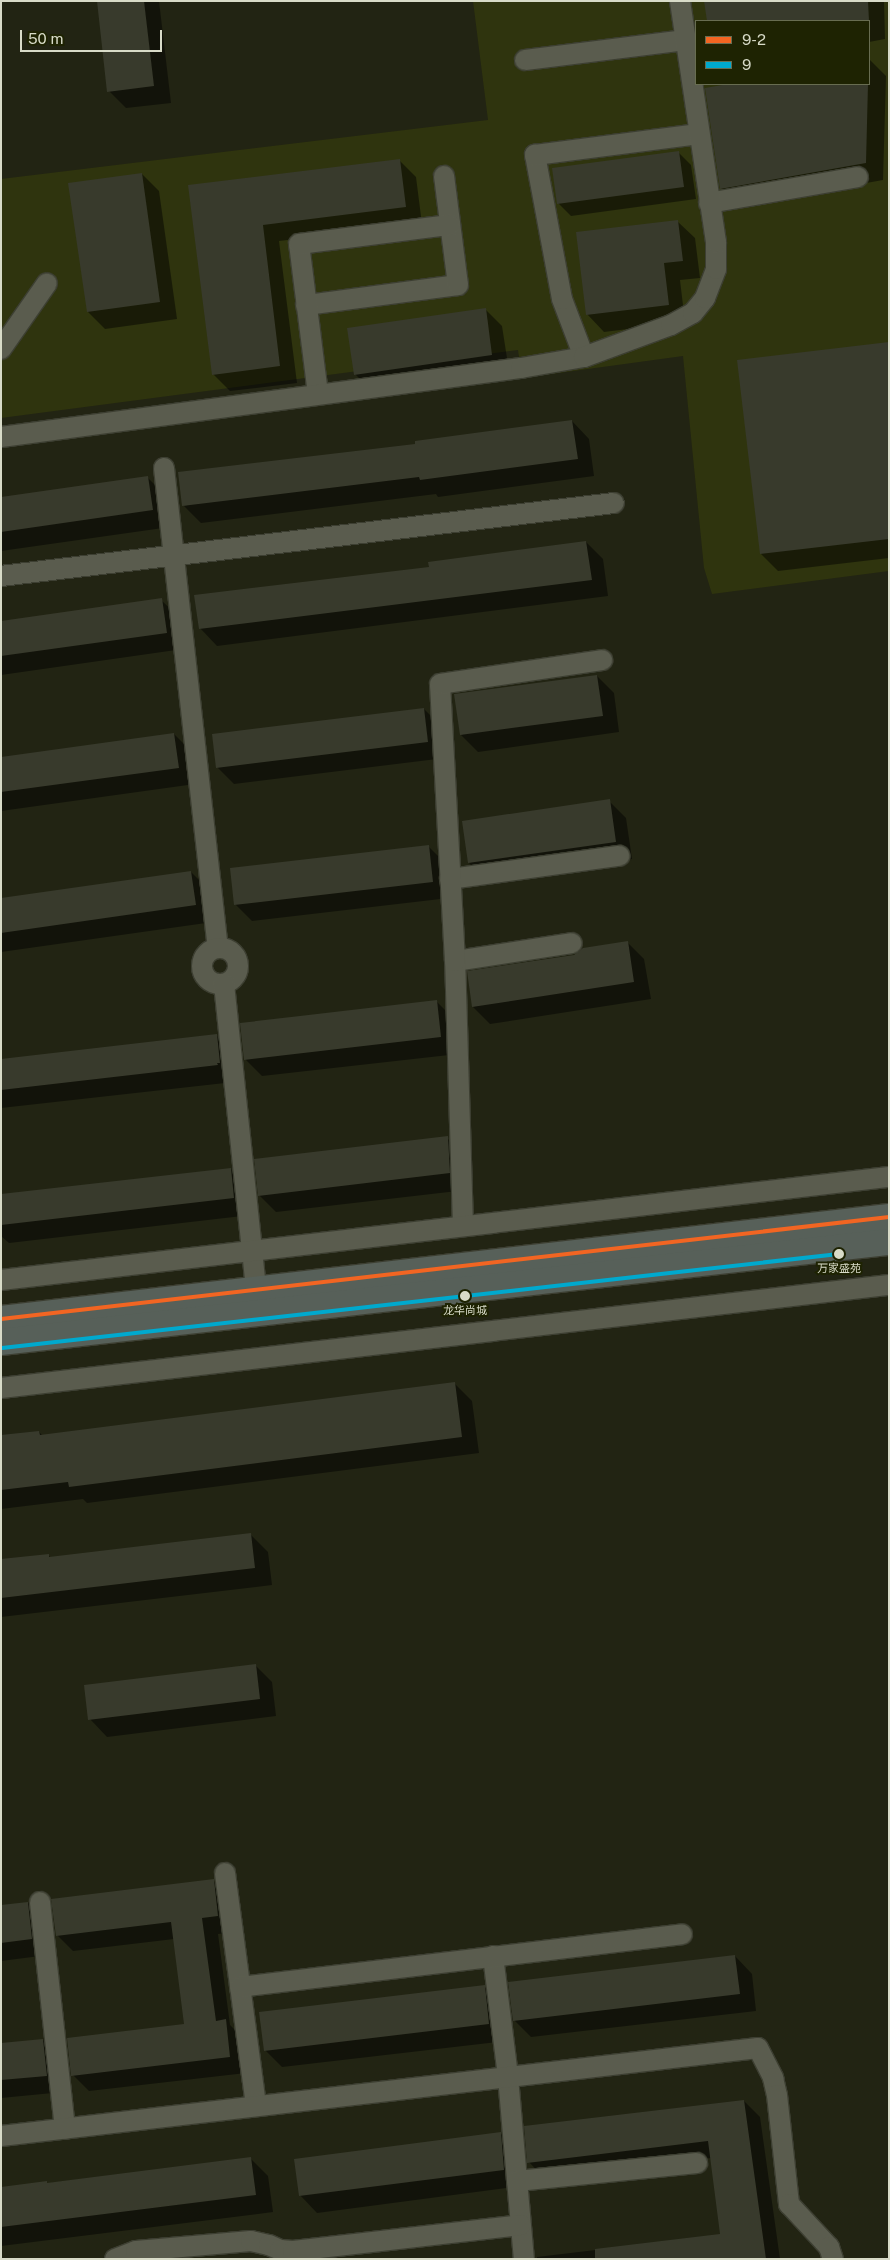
<!DOCTYPE html>
<meta charset="utf-8">
<style>
body{margin:0}
#map{position:relative;width:890px;height:2260px;overflow:hidden;background:#222413;font-family:"Public Sans","Noto Sans SC",sans-serif}
div>[style]{position:absolute}
.built>*{inset:0;background:#2f340e}
.shadow>*{inset:0;background:#0007}
.building>*{inset:0;background:#383a2c}
.roads{filter:drop-shadow(1px 0 #3d3f32) drop-shadow(-1px 0 #3d3f32) drop-shadow(0 1px #3d3f32) drop-shadow(0 -1px #3d3f32)}
.minor>*{height:20px;margin:-10px;padding:0 10px;transform-origin:10px;border-radius:10px;background:#5a5c4e}
.minor>.ring{margin:-10px;padding:0;box-sizing:content-box;background:none;border:20px solid #5a5c4e;border-radius:50%}
.major>*{height:26px;margin:-13px;padding:0 13px;transform-origin:13px;border-radius:13px;background:#576059}
.bus-1>*{height:4px;margin:-2px;padding:0 2px;transform-origin:2px;border-radius:2px;background:#f26522}
.bus-2>*{height:4px;margin:-2px;padding:0 2px;transform-origin:2px;border-radius:2px;background:#00a9ce}
.dots>*{width:14px;height:14px;translate:-50% -50%;box-sizing:border-box;border:2px solid #1e2302;border-radius:50%}
span{translate:-50% -50%;white-space:nowrap;text-align:center;line-height:1.15;-webkit-text-stroke:4px #1e2302;paint-order:stroke}
.bus-label{font-size:11px;color:#d8dbc8}
.frame{position:absolute;inset:0;border:2px solid #d8dbc8;pointer-events:none}
.legend{position:absolute;left:695px;top:20px;width:175px;height:65px;box-sizing:border-box;background:#1e2302;border:1px solid #686d51;margin:0;padding:6px 9px;list-style:none;font-size:15px;color:#d8dbc8}
.legend li{display:flex;align-items:center;gap:10px;height:25px}
.legend b{width:25px;border:1px solid #686d51}
.scale{position:absolute;left:20px;top:30px;width:142px;height:22px;box-sizing:border-box;border:2px solid #d8dbc8;border-top:0;padding-left:6px;font-size:15px;line-height:18px;white-space:nowrap;color:#d8dbc8;-webkit-text-stroke:4px #1e2302;paint-order:stroke}
</style>
<div id="map">
<div class="built">
<div style="clip-path:polygon(evenodd,473px 1px,889px 1px,889px 571px,712px 594px,704px 568px,683px 356px,522px 378px,518px 350px,1px 418px,1px 179px,488px 120px,473px 1px,696px 21px,869px 21px,869px 84px,696px 84px,696px 21px)"></div>
</div>
<div class="shadow">
<div style="clip-path:polygon(98px 1px,159px 1px,171px 103px,126px 108px,109px 91px)"></div>
<div style="clip-path:polygon(705px 1px,884px 1px,885px 39px,869px 42px,869px 21px,708px 21px)"></div>
<div style="clip-path:polygon(869px 59px,886px 76px,883px 180px,738px 206px,721px 188px,706px 89px,735px 84px,869px 84px)"></div>
<div style="clip-path:polygon(678px 152px,691px 165px,696px 199px,571px 216px,558px 203px)"></div>
<div style="clip-path:polygon(399px 160px,416px 177px,422px 224px,279px 241px,297px 383px,230px 391px,213px 374px,190px 186px)"></div>
<div style="clip-path:polygon(142px 174px,159px 191px,177px 319px,105px 329px,88px 312px)"></div>
<div style="clip-path:polygon(677px 221px,695px 238px,700px 278px,680px 280px,685px 322px,604px 332px,587px 314px)"></div>
<div style="clip-path:polygon(485px 309px,502px 326px,509px 371px,372px 391px,355px 374px)"></div>
<div style="clip-path:polygon(889px 344px,889px 558px,778px 571px,761px 554px)"></div>
<div style="clip-path:polygon(572px 421px,589px 439px,594px 476px,438px 497px,436px 494px,201px 523px,184px 506px,416px 445px)"></div>
<div style="clip-path:polygon(148px 478px,165px 495px,170px 527px,1px 551px,1px 498px)"></div>
<div style="clip-path:polygon(586px 542px,603px 559px,608px 596px,217px 646px,200px 628px,430px 568px)"></div>
<div style="clip-path:polygon(161px 600px,179px 617px,183px 649px,1px 675px,1px 622px)"></div>
<div style="clip-path:polygon(597px 676px,614px 693px,619px 732px,478px 752px,461px 735px)"></div>
<div style="clip-path:polygon(424px 709px,441px 726px,445px 758px,234px 784px,217px 767px)"></div>
<div style="clip-path:polygon(174px 734px,191px 751px,195px 784px,1px 811px,1px 759px)"></div>
<div style="clip-path:polygon(609px 801px,626px 818px,632px 859px,487px 880px,469px 863px)"></div>
<div style="clip-path:polygon(428px 846px,445px 863px,449px 898px,252px 921px,235px 904px)"></div>
<div style="clip-path:polygon(191px 872px,208px 889px,213px 922px,1px 952px,1px 899px)"></div>
<div style="clip-path:polygon(627px 942px,644px 959px,651px 999px,490px 1024px,473px 1007px,574px 956px)"></div>
<div style="clip-path:polygon(436px 1001px,454px 1019px,458px 1054px,262px 1076px,245px 1059px)"></div>
<div style="clip-path:polygon(217px 1036px,234px 1053px,234px 1082px,1px 1108px,1px 1060px)"></div>
<div style="clip-path:polygon(447px 1138px,464px 1155px,466px 1190px,276px 1212px,259px 1195px)"></div>
<div style="clip-path:polygon(231px 1169px,248px 1186px,251px 1215px,9px 1243px,1px 1236px,1px 1195px)"></div>
<div style="clip-path:polygon(455px 1384px,472px 1401px,479px 1453px,87px 1503px,83px 1499px,1px 1509px,1px 1437px,39px 1432px,43px 1436px)"></div>
<div style="clip-path:polygon(251px 1535px,268px 1552px,272px 1585px,1px 1617px,1px 1561px,48px 1555px,51px 1558px)"></div>
<div style="clip-path:polygon(255px 1665px,272px 1682px,276px 1716px,107px 1737px,90px 1719px)"></div>
<div style="clip-path:polygon(213px 1881px,230px 1897px,234px 1932px,218px 1934px,230px 2025px,242px 2037px,246px 2073px,89px 2091px,73px 2075px,186px 2026px,174px 1939px,73px 1951px,57px 1935px)"></div>
<div style="clip-path:polygon(28px 1903px,45px 1920px,48px 1955px,1px 1961px,1px 1906px)"></div>
<div style="clip-path:polygon(735px 1956px,752px 1974px,756px 2011px,531px 2037px,514px 2020px)"></div>
<div style="clip-path:polygon(484px 1986px,501px 2003px,506px 2041px,282px 2067px,265px 2050px)"></div>
<div style="clip-path:polygon(43px 2040px,59px 2057px,63px 2092px,1px 2098px,1px 2044px)"></div>
<div style="clip-path:polygon(744px 2101px,760px 2117px,780px 2259px,537px 2259px,537px 2257px,721px 2235px,711px 2158px,545px 2179px,529px 2162px)"></div>
<div style="clip-path:polygon(500px 2133px,518px 2150px,521px 2186px,317px 2213px,300px 2195px)"></div>
<div style="clip-path:polygon(251px 2159px,268px 2176px,273px 2212px,1px 2246px,1px 2189px)"></div>
</div>
<div class="building">
<div style="clip-path:polygon(97px 1px,144px 1px,154px 86px,107px 92px)"></div>
<div style="clip-path:polygon(704px 1px,868px 1px,869px 21px,707px 21px)"></div>
<div style="clip-path:polygon(728px 84px,868px 84px,866px 163px,720px 189px,705px 88px)"></div>
<div style="clip-path:polygon(679px 151px,684px 187px,557px 204px,552px 168px)"></div>
<div style="clip-path:polygon(400px 159px,406px 207px,263px 225px,280px 366px,212px 375px,188px 185px)"></div>
<div style="clip-path:polygon(142px 173px,160px 302px,87px 312px,68px 183px)"></div>
<div style="clip-path:polygon(678px 220px,683px 261px,664px 263px,669px 305px,586px 315px,576px 232px)"></div>
<div style="clip-path:polygon(486px 308px,492px 355px,354px 375px,347px 328px)"></div>
<div style="clip-path:polygon(889px 342px,889px 539px,760px 554px,737px 360px)"></div>
<div style="clip-path:polygon(572px 420px,578px 459px,420px 480px,419px 477px,182px 506px,178px 472px,415px 444px,415px 441px)"></div>
<div style="clip-path:polygon(148px 476px,153px 510px,1px 532px,1px 497px)"></div>
<div style="clip-path:polygon(586px 541px,592px 580px,199px 629px,194px 595px,429px 567px,428px 562px)"></div>
<div style="clip-path:polygon(162px 598px,167px 633px,1px 656px,1px 621px)"></div>
<div style="clip-path:polygon(597px 675px,603px 716px,460px 735px,454px 694px)"></div>
<div style="clip-path:polygon(424px 708px,428px 742px,216px 768px,212px 734px)"></div>
<div style="clip-path:polygon(174px 733px,179px 768px,1px 792px,1px 757px)"></div>
<div style="clip-path:polygon(610px 799px,616px 842px,468px 863px,462px 821px)"></div>
<div style="clip-path:polygon(429px 845px,433px 882px,234px 905px,230px 868px)"></div>
<div style="clip-path:polygon(191px 871px,196px 905px,1px 933px,1px 898px)"></div>
<div style="clip-path:polygon(628px 941px,634px 982px,472px 1007px,467px 971px,574px 955px,583px 948px)"></div>
<div style="clip-path:polygon(437px 1000px,441px 1037px,244px 1060px,240px 1023px)"></div>
<div style="clip-path:polygon(217px 1034px,220px 1063px,217px 1063px,218px 1065px,1px 1090px,1px 1059px)"></div>
<div style="clip-path:polygon(448px 1136px,450px 1173px,258px 1196px,254px 1159px)"></div>
<div style="clip-path:polygon(231px 1168px,234px 1198px,1px 1225px,1px 1194px)"></div>
<div style="clip-path:polygon(455px 1382px,462px 1437px,69px 1487px,68px 1482px,1px 1490px,1px 1435px,39px 1431px,40px 1435px)"></div>
<div style="clip-path:polygon(251px 1533px,255px 1568px,1px 1598px,1px 1559px,49px 1554px,49px 1557px)"></div>
<div style="clip-path:polygon(256px 1664px,260px 1699px,88px 1720px,84px 1685px)"></div>
<div style="clip-path:polygon(214px 1879px,218px 1916px,202px 1918px,216px 2021px,226px 2019px,230px 2057px,71px 2076px,67px 2038px,184px 2024px,171px 1922px,56px 1936px,51px 1899px)"></div>
<div style="clip-path:polygon(28px 1902px,32px 1939px,1px 1943px,1px 1905px)"></div>
<div style="clip-path:polygon(735px 1955px,740px 1994px,513px 2021px,508px 1982px)"></div>
<div style="clip-path:polygon(485px 1985px,489px 2024px,264px 2051px,259px 2012px)"></div>
<div style="clip-path:polygon(43px 2039px,47px 2076px,1px 2080px,1px 2043px)"></div>
<div style="clip-path:polygon(744px 2100px,766px 2259px,595px 2259px,595px 2249px,720px 2234px,708px 2141px,527px 2163px,524px 2126px)"></div>
<div style="clip-path:polygon(501px 2132px,504px 2170px,299px 2196px,294px 2159px)"></div>
<div style="clip-path:polygon(251px 2157px,256px 2195px,1px 2227px,1px 2187px,47px 2181px,47px 2183px)"></div>
</div>
<div class="roads">
<div class="minor">
<div style="left:525px;top:60px;width:162px;rotate:-7.1deg"></div>
<div style="left:709px;top:203px;width:151px;rotate:-9.9deg"></div>
<div style="left:306px;top:305px;width:153px;rotate:-7.5deg"></div>
<div style="left:458px;top:285px;width:110px;rotate:-97.3deg"></div>
<div style="left:1px;top:349px;width:80px;rotate:-55.1deg"></div>
<div style="left:584px;top:357px;width:62px;rotate:-110.8deg"></div>
<div style="left:562px;top:299px;width:147px;rotate:-100.6deg"></div>
<div style="left:535px;top:155px;width:165px;rotate:-7.3deg"></div>
<div style="left:318px;top:394px;width:151px;rotate:-97.2deg"></div>
<div style="left:299px;top:244px;width:152px;rotate:-7.2deg"></div>
<div style="left:1px;top:437px;width:525px;rotate:-7.56deg"></div>
<div style="left:521px;top:368px;width:64px;rotate:-9.9deg"></div>
<div style="left:584px;top:357px;width:93px;rotate:-20.2deg"></div>
<div style="left:671px;top:325px;width:25px;rotate:-29deg"></div>
<div style="left:693px;top:313px;width:19px;rotate:-51deg"></div>
<div style="left:705px;top:298px;width:31px;rotate:-69deg"></div>
<div style="left:716px;top:269px;width:27px;rotate:-90deg"></div>
<div style="left:716px;top:242px;width:244px;rotate:-98.5deg"></div>
<div style="left:164px;top:468px;width:483px;rotate:83.6deg"></div>
<div style="left:1px;top:576px;width:617px;rotate:-6.79deg"></div>
<div style="left:450px;top:879px;width:171px;rotate:-7.8deg"></div>
<div class="ring" style="left:202px;top:948px;width:16px;height:16px"></div>
<div style="left:455px;top:961px;width:118px;rotate:-8.7deg"></div>
<div style="left:224px;top:984px;width:308px;rotate:84deg"></div>
<div style="left:463px;top:1226px;width:265px;rotate:-91.7deg"></div>
<div style="left:455px;top:961px;width:277px;rotate:-93.1deg"></div>
<div style="left:440px;top:684px;width:164px;rotate:-8.4deg"></div>
<div style="left:1px;top:1280px;width:894px;rotate:-6.62deg"></div>
<div style="left:1px;top:1388px;width:894px;rotate:-6.62deg"></div>
<div style="left:225px;top:1873px;width:235px;rotate:82.4deg"></div>
<div style="left:40px;top:1902px;width:228px;rotate:83.7deg"></div>
<div style="left:493px;top:1956px;width:122px;rotate:82.9deg"></div>
<div style="left:508px;top:2077px;width:183px;rotate:85deg"></div>
<div style="left:240px;top:1987px;width:445px;rotate:-6.8deg"></div>
<div style="left:1px;top:2136px;width:762px;rotate:-6.63deg"></div>
<div style="left:758px;top:2048px;width:34px;rotate:63deg"></div>
<div style="left:773px;top:2078px;width:17px;rotate:77deg"></div>
<div style="left:777px;top:2095px;width:110px;rotate:83.7deg"></div>
<div style="left:789px;top:2204px;width:59px;rotate:47.1deg"></div>
<div style="left:829px;top:2247px;width:13px;rotate:72deg"></div>
<div style="left:517px;top:2181px;width:181px;rotate:-5.7deg"></div>
<div style="left:115px;top:2259px;width:22px;rotate:-21deg"></div>
<div style="left:136px;top:2251px;width:115px;rotate:-5deg"></div>
<div style="left:251px;top:2241px;width:18px;rotate:13deg"></div>
<div style="left:269px;top:2245px;width:12px;rotate:24deg"></div>
<div style="left:280px;top:2250px;width:13px;rotate:4deg"></div>
<div style="left:293px;top:2251px;width:229px;rotate:-6.5deg"></div>
</div>
<div class="major">
<div style="left:1px;top:1319px;width:894px;rotate:-6.55deg"></div>
<div style="left:1px;top:1342px;width:894px;rotate:-6.43deg"></div>
</div>
</div>
<div class="bus-1">
<div style="left:1px;top:1319px;width:894px;rotate:-6.55deg"></div>
</div>
<div class="bus-2">
<div style="left:2px;top:1348px;width:842px;rotate:-6.41deg"></div>
</div>
<div class="dots">
<div style="left:839px;top:1254px;background:#d8dbc8"></div>
<div style="left:465px;top:1296px;background:#d8dbc8"></div>
</div>
<div class="bus-label">
<span style="left:839px;top:1268px">万家盛苑</span>
<span style="left:465px;top:1310px">龙华尚城</span>
</div>
<div class="frame"></div>
<ul class="legend">
<li><b style="height:6px;background:#f26522"></b>9-2</li>
<li><b style="height:6px;background:#00a9ce"></b>9</li>
</ul>
<div class="scale">50 m</div>
</div>
